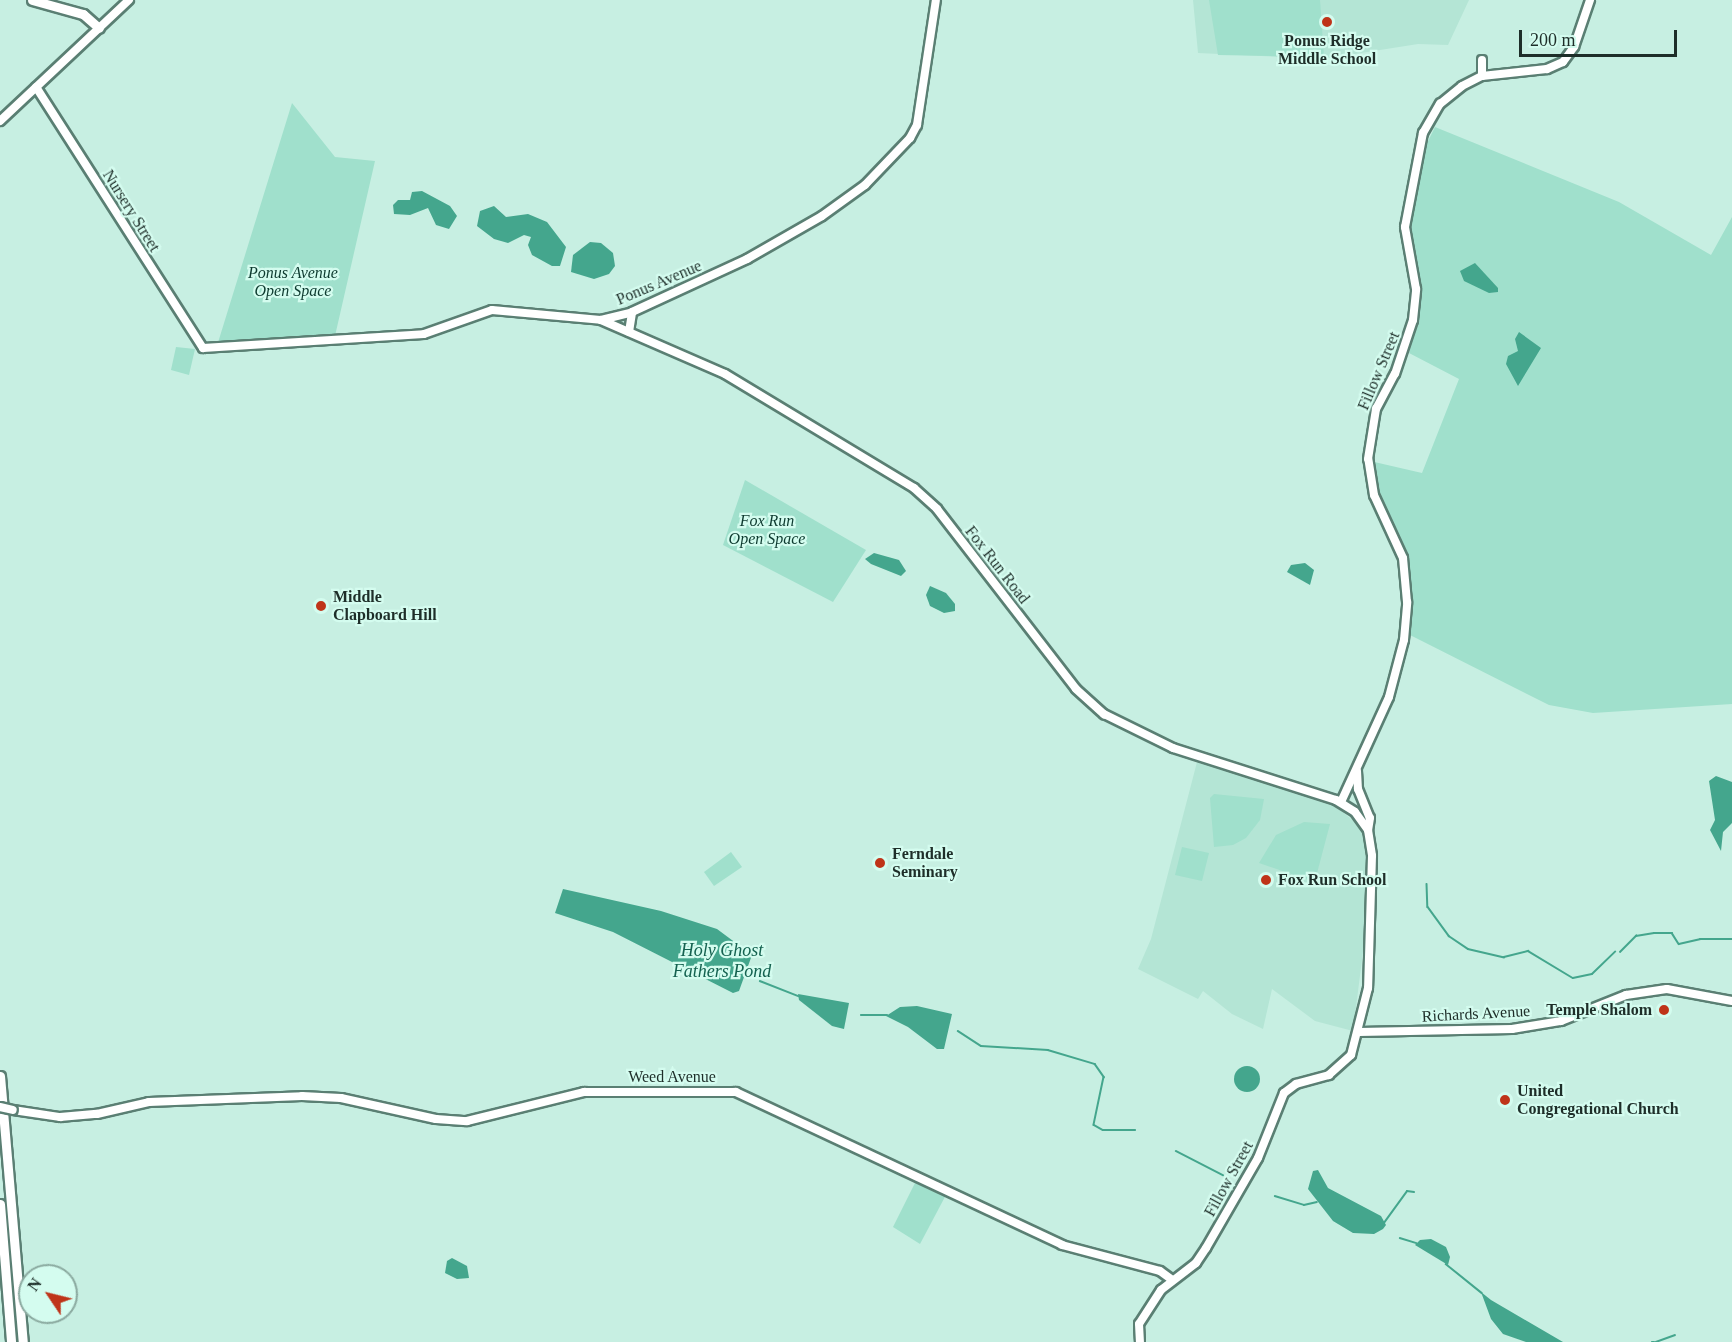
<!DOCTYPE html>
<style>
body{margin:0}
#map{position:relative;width:1732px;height:1342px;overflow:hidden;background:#c7efe2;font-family:Georgia,serif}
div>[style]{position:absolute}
.built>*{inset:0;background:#b4e5d5}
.green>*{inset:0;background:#a0e0cc}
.water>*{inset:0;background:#44a68d}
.round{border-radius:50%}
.stream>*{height:1.5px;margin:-0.75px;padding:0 0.75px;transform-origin:0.75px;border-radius:0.75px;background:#44a68d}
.roads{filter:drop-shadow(2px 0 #5a7f73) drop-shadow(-2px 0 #5a7f73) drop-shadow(0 2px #5a7f73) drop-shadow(0 -2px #5a7f73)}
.secondary>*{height:8px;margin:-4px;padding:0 4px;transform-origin:4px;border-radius:4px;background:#fff}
.primary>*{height:8px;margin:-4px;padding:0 4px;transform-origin:4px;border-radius:4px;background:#fff}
.highway>*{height:9px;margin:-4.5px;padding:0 4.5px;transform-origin:4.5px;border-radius:4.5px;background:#fff}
.bridges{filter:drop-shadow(2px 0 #5a7f73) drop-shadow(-2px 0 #5a7f73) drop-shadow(0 2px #5a7f73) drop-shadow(0 -2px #5a7f73)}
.secondary-bridge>*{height:8px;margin:-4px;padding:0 4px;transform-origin:4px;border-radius:4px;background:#fff}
.dots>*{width:16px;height:16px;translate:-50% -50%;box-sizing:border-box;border:3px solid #d4fcef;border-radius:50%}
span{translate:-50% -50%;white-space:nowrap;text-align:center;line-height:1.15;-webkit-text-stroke:4.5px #d4fcef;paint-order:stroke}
.poi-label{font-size:16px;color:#1e2e29;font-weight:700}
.left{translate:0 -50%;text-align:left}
.right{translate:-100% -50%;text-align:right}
.street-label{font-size:16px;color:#1e2e29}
.park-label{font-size:16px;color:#0d3a2f;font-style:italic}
.water-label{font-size:18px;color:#146250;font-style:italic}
.north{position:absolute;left:18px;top:1264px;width:60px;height:60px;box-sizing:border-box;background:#d4fcef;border:2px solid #8baaa0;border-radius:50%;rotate:305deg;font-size:16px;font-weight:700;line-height:24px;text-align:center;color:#1e2e29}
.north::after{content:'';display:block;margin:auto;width:21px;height:27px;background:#bf3419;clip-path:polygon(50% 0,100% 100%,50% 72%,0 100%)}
.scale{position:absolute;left:1519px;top:30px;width:158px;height:27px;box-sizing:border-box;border:3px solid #1e2e29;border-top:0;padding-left:8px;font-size:18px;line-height:21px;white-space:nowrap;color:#1e2e29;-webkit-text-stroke:4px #d4fcef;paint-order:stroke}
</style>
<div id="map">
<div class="built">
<div style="clip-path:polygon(1193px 0,1469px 0,1448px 45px,1418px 44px,1323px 59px,1198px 53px)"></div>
<div style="clip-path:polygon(1197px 762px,1331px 803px,1359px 825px,1369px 850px,1366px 928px,1353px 1031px,1315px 1021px,1272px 989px,1263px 1029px,1232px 1014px,1203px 991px,1198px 999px,1138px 969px,1151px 939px)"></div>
</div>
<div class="green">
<div style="clip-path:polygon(1209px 0,1320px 0,1324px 57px,1218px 55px)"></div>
<div style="clip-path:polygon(292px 103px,335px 157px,375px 161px,335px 336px,262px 339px,216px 349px)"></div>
<div style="clip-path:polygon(1435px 127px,1619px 202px,1711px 255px,1732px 217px,1732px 704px,1593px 713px,1549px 705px,1410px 635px,1410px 562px,1384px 506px,1370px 461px,1422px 473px,1459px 379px,1409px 353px,1420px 295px,1409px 222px,1423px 151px)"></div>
<div style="clip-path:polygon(176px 347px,195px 349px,189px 375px,171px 370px)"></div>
<div style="clip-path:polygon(745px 480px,866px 550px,833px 602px,723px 545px)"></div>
<div style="clip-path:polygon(1214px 794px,1264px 799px,1260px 820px,1246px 838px,1233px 845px,1214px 847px,1210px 798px)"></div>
<div style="clip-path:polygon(1304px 822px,1330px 824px,1316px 877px,1309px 880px,1259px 863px,1276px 835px)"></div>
<div style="clip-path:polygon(1182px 847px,1209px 853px,1202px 881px,1175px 875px)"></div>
<div style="clip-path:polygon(731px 852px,742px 867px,714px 886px,704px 872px)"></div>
<div style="clip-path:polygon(917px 1179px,947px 1193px,920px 1244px,893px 1227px)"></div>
</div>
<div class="water">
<div style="clip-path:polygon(422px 191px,450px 206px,457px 216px,449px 229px,436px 225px,428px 208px,410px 215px,394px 214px,393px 205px,398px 200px,410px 200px,412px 192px)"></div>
<div style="clip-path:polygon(494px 206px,506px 217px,528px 214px,547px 222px,566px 247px,560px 266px,552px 266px,532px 255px,528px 245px,531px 237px,524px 235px,508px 243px,494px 239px,477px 226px,480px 211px)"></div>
<div style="clip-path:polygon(590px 242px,601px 243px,613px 253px,615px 266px,609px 274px,594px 279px,571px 272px,573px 255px)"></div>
<div style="clip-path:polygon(1475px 263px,1498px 288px,1498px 292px,1489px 293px,1464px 281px,1460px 271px)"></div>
<div style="clip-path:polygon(1519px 332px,1541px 348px,1518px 386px,1506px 364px,1508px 356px,1518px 351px,1515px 339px)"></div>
<div style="clip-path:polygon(874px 553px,899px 560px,906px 571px,901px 576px,871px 564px,865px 559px)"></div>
<div style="clip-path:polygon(1305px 563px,1314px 570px,1310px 585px,1287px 572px,1291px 565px)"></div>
<div style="clip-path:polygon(930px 586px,946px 593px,955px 604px,955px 611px,944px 613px,930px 606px,926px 595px)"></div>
<div style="clip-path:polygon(1716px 776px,1732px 782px,1732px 823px,1723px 832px,1721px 851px,1710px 830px,1715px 820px,1709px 781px)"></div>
<div style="clip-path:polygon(563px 889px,661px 911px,717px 929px,752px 955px,739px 991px,733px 993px,613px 932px,555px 913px)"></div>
<div style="clip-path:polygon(798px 994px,849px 1003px,844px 1029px,832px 1026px,799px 1000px)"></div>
<div style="clip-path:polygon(917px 1006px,952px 1014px,944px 1049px,937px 1049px,908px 1027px,886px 1016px,900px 1007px)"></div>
<div class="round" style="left:1234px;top:1066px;width:26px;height:26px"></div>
<div style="clip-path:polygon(1318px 1170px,1328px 1188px,1381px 1216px,1386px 1225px,1383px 1229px,1374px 1234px,1353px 1233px,1333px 1221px,1308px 1189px,1313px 1171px)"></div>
<div style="clip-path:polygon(1431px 1239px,1446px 1247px,1450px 1257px,1448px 1265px,1415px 1245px,1420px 1240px)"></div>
<div style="clip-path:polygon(452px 1258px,467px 1266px,469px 1278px,457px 1279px,445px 1273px,447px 1261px)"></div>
<div style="clip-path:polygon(1481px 1292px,1491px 1300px,1563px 1342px,1526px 1342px,1503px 1334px,1491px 1319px)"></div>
</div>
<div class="stream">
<div style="left:1427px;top:884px;width:23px;rotate:88deg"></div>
<div style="left:1428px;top:907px;width:36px;rotate:54deg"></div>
<div style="left:1449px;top:936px;width:23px;rotate:34deg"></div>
<div style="left:1468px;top:949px;width:37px;rotate:13deg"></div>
<div style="left:1504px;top:957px;width:25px;rotate:-14deg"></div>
<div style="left:1528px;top:951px;width:52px;rotate:31deg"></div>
<div style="left:1573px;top:978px;width:19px;rotate:-12deg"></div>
<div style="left:1592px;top:974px;width:32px;rotate:-44deg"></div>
<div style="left:1620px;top:952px;width:23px;rotate:-45deg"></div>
<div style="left:1636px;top:936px;width:18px;rotate:-9deg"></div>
<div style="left:1654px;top:933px;width:18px"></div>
<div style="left:1672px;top:933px;width:13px;rotate:58deg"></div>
<div style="left:1679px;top:944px;width:22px;rotate:-13deg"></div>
<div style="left:1700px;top:939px;width:32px"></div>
<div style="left:760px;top:981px;width:41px;rotate:21.5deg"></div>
<div style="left:861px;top:1015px;width:26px"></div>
<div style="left:958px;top:1031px;width:27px;rotate:33deg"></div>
<div style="left:981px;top:1046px;width:67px;rotate:3.4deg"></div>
<div style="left:1048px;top:1050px;width:49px;rotate:16.6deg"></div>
<div style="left:1095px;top:1064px;width:16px;rotate:55deg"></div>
<div style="left:1104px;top:1077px;width:49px;rotate:101.8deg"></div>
<div style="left:1094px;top:1125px;width:10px;rotate:29deg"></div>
<div style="left:1103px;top:1130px;width:32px"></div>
<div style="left:1176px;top:1151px;width:53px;rotate:27.1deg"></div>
<div style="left:1275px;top:1196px;width:30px;rotate:17deg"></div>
<div style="left:1304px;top:1205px;width:13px;rotate:-13deg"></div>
<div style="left:1384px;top:1223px;width:39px;rotate:-54deg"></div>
<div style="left:1407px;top:1191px;width:7px;rotate:8deg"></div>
<div style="left:1400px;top:1238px;width:17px;rotate:17deg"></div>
<div style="left:1446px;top:1264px;width:46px;rotate:38.9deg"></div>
<div style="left:1652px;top:1342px;width:2px"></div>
<div style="left:1656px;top:1342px;width:20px;rotate:-20deg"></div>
</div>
<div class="roads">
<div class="secondary">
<div style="left:1482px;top:60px;width:16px;rotate:90deg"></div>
<div style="left:36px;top:87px;width:310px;rotate:57.4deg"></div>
<div style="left:203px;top:348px;width:221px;rotate:-3.6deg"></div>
<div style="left:424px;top:334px;width:72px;rotate:-19.4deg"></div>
<div style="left:492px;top:310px;width:109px;rotate:5.2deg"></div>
<div style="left:601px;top:320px;width:32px;rotate:-14deg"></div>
<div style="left:632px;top:312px;width:127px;rotate:-24.7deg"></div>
<div style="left:747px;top:259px;width:86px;rotate:-29.8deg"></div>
<div style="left:822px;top:216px;width:53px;rotate:-35.8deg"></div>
<div style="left:865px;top:185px;width:65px;rotate:-46.2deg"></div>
<div style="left:910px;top:138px;width:15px;rotate:-62deg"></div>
<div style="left:917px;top:125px;width:126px;rotate:-81.4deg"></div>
<div style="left:601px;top:320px;width:135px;rotate:23.5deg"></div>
<div style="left:725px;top:374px;width:221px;rotate:31.1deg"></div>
<div style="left:914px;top:488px;width:31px;rotate:42deg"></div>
<div style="left:937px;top:509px;width:227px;rotate:52.3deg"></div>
<div style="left:1076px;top:689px;width:38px;rotate:42deg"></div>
<div style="left:1104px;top:714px;width:77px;rotate:26.2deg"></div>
<div style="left:1173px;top:748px;width:171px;rotate:17.7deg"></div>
<div style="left:1336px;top:800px;width:22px;rotate:32deg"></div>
<div style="left:1355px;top:812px;width:22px;rotate:54deg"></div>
<div style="left:1368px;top:830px;width:26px;rotate:81deg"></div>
<div style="left:1372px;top:856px;width:132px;rotate:91.7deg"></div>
<div style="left:1368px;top:988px;width:69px;rotate:104.2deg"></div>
<div style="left:1351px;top:1055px;width:30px;rotate:138deg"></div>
<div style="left:1329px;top:1075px;width:34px;rotate:165deg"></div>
<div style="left:1296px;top:1084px;width:15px;rotate:143deg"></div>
<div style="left:1284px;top:1093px;width:70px;rotate:111.8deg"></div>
<div style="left:1258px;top:1158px;width:104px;rotate:120deg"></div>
<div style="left:1206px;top:1248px;width:18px;rotate:124deg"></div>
<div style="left:1196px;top:1263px;width:44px;rotate:142.4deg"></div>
<div style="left:1161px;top:1290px;width:40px;rotate:122.9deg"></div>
<div style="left:1139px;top:1324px;width:18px;rotate:87deg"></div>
<div style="left:629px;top:332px;width:20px;rotate:-81deg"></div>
<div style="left:1357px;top:771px;width:18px;rotate:87deg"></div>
<div style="left:1358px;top:789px;width:31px;rotate:68deg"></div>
<div style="left:1370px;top:818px;width:12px;rotate:99deg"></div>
<div style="left:1341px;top:802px;width:115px;rotate:-65.4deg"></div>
<div style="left:1389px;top:697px;width:59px;rotate:-75.3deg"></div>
<div style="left:1404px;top:640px;width:38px;rotate:-85deg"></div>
<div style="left:1407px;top:602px;width:44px;rotate:-95.2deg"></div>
<div style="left:1403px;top:558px;width:69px;rotate:-114.7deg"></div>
<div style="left:1374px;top:495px;width:36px;rotate:-99deg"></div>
<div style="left:1368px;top:459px;width:51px;rotate:-80.9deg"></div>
<div style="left:1376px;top:409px;width:40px;rotate:-62deg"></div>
<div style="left:1395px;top:374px;width:57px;rotate:-71.6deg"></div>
<div style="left:1413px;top:320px;width:31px;rotate:-84deg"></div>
<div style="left:1416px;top:289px;width:63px;rotate:-100.1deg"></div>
<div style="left:1405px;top:227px;width:96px;rotate:-79.2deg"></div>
<div style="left:1423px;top:133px;width:34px;rotate:-60deg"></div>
<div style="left:1440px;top:104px;width:28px;rotate:-39deg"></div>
<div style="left:1462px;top:86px;width:22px;rotate:-27deg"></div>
<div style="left:1482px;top:76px;width:65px;rotate:-6.1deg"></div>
<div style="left:1547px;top:69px;width:17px;rotate:-24deg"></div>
<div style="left:1563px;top:62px;width:19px;rotate:-54deg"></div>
<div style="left:1574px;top:47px;width:50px;rotate:-71.2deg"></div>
<div style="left:1359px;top:1032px;width:153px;rotate:-1.1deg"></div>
<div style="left:1512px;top:1029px;width:50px;rotate:-9.3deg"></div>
<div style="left:1561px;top:1021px;width:70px;rotate:-21.8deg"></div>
<div style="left:1626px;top:995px;width:41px;rotate:-8.3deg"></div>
<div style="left:1667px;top:989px;width:66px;rotate:10.5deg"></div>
<div style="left:13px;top:1110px;width:48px;rotate:8.5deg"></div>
<div style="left:60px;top:1117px;width:37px;rotate:-5deg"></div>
<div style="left:97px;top:1114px;width:53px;rotate:-13deg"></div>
<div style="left:149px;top:1102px;width:153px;rotate:-2.2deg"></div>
<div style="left:302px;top:1096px;width:39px;rotate:3deg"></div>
<div style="left:341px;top:1098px;width:97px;rotate:12.5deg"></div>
<div style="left:436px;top:1119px;width:31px;rotate:4deg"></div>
<div style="left:467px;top:1121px;width:121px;rotate:-13.9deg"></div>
<div style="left:584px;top:1092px;width:152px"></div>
<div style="left:736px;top:1092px;width:360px;rotate:25.1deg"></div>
<div style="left:1062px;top:1245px;width:101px;rotate:14.9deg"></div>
<div style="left:1160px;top:1271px;width:14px;rotate:36deg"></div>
</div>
<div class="primary">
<div style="left:0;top:121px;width:177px;rotate:-43.2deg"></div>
</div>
<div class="highway">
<div style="left:32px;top:0;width:53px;rotate:15.4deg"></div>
<div style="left:83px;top:14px;width:21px;rotate:41deg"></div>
<div style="left:0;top:1076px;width:267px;rotate:85.1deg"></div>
<div style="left:0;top:1204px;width:138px;rotate:85.4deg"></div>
</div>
</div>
<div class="bridges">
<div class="secondary-bridge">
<div style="left:0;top:1107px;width:13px;rotate:13deg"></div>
</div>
</div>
<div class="dots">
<div style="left:1327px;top:22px;background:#bf3419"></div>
<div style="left:321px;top:606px;background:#bf3419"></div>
<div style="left:880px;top:863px;background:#bf3419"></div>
<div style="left:1266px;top:880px;background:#bf3419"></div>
<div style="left:1664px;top:1010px;background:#bf3419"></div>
<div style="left:1505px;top:1100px;background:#bf3419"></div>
</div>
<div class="poi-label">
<span style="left:1327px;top:50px">Ponus Ridge<br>Middle School</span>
<span class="left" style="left:333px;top:606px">Middle<br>Clapboard Hill</span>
<span class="left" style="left:892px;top:863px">Ferndale<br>Seminary</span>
<span class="left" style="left:1278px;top:880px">Fox Run School</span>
<span class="right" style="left:1652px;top:1010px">Temple Shalom</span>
<span class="left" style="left:1517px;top:1100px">United<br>Congregational Church</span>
</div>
<div class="street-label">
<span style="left:131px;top:211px;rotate:58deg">Nursery Street</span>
<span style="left:659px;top:283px;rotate:-23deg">Ponus Avenue</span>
<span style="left:1379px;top:371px;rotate:-67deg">Fillow Street</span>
<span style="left:997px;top:565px;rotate:52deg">Fox Run Road</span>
<span style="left:1476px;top:1014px;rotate:-3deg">Richards Avenue</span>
<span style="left:672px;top:1077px">Weed Avenue</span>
<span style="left:1229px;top:1179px;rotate:-61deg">Fillow Street</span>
</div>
<div class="park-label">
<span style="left:293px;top:282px">Ponus Avenue<br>Open Space</span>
<span style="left:767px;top:530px">Fox Run<br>Open Space</span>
</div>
<div class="water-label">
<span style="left:722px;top:961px">Holy Ghost<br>Fathers Pond</span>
</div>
<div class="north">N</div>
<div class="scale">200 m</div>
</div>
